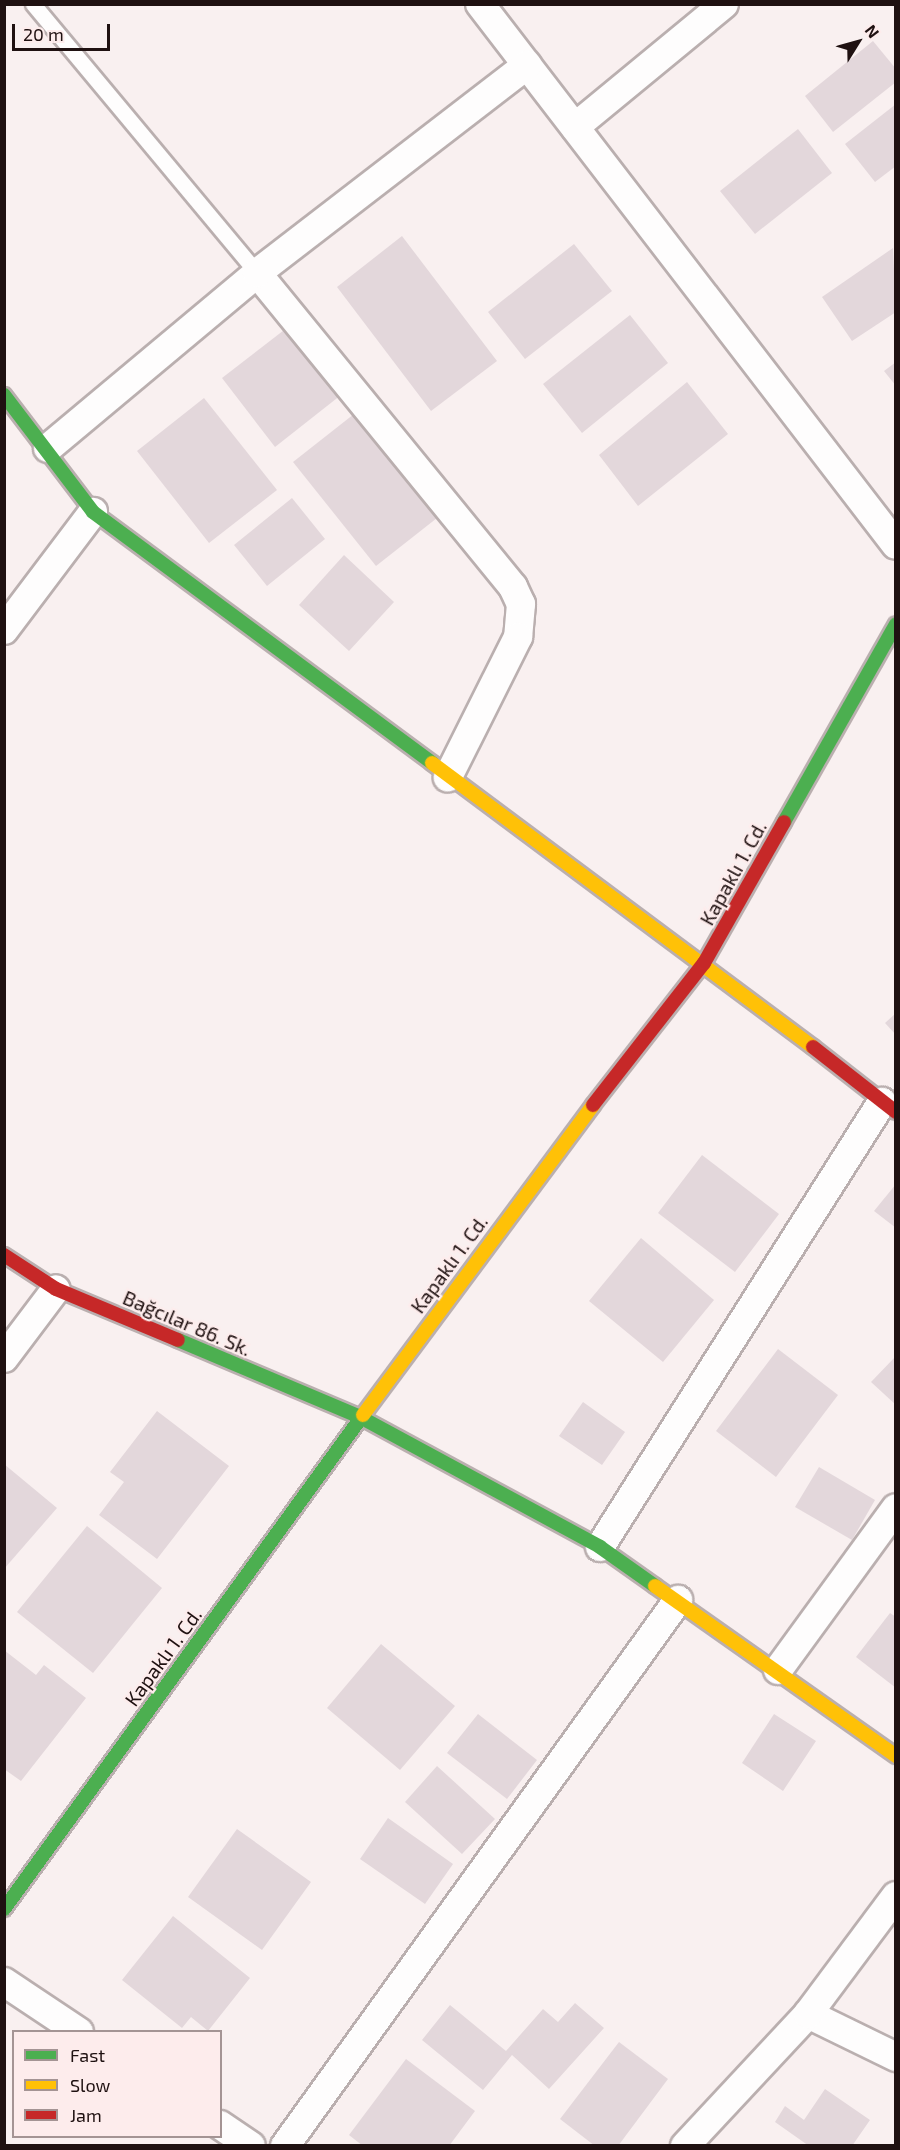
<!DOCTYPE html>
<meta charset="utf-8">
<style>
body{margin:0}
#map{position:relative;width:900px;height:2150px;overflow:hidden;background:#f9f0f0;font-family:"Exo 2",sans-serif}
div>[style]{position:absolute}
.building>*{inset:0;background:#e3d7db}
.roads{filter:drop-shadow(2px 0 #baafaf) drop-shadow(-2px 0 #baafaf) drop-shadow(0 2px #baafaf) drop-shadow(0 -2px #baafaf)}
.lane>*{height:15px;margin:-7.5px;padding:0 7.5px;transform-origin:7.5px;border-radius:7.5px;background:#fefdfd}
.street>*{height:28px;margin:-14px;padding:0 14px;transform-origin:14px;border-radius:14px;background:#fefdfd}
.fast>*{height:14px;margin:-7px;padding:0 7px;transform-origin:7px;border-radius:7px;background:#4caf50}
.slow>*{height:14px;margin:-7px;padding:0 7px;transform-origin:7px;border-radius:7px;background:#ffc107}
.jam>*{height:14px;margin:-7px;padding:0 7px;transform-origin:7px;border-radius:7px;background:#c62828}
span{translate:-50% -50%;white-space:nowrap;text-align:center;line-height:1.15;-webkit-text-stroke:4.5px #fdecec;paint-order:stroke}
.street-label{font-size:20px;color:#1f1111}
.frame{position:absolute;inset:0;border:6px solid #1f1111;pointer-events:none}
.legend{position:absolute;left:12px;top:2030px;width:210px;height:108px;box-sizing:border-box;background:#fdecec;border:2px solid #a49494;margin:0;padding:8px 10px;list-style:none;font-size:18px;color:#1f1111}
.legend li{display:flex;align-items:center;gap:12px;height:30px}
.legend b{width:30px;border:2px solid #a49494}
.north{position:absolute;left:828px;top:12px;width:60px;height:60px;-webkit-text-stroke:4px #fdecec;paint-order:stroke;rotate:53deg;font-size:16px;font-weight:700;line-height:24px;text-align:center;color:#1f1111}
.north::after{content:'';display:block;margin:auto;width:21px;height:27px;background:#1f1111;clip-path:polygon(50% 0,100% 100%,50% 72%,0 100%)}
.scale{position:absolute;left:12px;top:24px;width:98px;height:27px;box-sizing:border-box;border:3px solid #1f1111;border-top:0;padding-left:8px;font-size:18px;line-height:21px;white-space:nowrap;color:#1f1111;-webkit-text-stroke:4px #fdecec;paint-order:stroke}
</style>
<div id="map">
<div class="building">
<div style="clip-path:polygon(873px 41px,896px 69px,896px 82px,833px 132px,805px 96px)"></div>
<div style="clip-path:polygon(896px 104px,896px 166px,875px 182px,845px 144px)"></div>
<div style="clip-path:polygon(798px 129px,832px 173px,755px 234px,720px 191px)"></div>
<div style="clip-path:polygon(402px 236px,497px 361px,431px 411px,337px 287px)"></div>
<div style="clip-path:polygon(574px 244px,612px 291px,525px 359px,488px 312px)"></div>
<div style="clip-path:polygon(893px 248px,896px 312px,852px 341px,822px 297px)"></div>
<div style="clip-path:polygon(630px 315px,668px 363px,582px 433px,543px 384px)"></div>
<div style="clip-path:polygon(288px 327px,341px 395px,275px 447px,222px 378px)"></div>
<div style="clip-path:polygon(896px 362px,896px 386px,884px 371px)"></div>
<div style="clip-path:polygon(687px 382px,728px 434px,638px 506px,599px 455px)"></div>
<div style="clip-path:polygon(204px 398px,277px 490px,209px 543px,137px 451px)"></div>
<div style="clip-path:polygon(354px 414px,437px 518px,376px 566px,293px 462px)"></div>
<div style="clip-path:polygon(292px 498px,325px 539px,267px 586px,234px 545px)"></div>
<div style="clip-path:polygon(344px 555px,394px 602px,349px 651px,299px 605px)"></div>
<div style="clip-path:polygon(896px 1013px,896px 1035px,885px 1023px)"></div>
<div style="clip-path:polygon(702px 1155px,779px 1214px,735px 1272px,658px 1213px)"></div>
<div style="clip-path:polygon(896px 1184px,896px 1228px,874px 1211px)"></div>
<div style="clip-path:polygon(641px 1238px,714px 1300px,663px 1362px,589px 1301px)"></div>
<div style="clip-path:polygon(778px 1349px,838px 1395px,776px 1477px,716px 1431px)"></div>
<div style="clip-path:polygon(896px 1356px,896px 1405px,871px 1382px)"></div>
<div style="clip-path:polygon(583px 1402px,625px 1432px,602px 1465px,559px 1436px)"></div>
<div style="clip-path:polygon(157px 1411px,229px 1466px,157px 1559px,99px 1515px,124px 1482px,110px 1472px)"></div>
<div style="clip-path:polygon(4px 1464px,57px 1508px,4px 1569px)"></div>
<div style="clip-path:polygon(819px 1467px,875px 1500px,852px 1540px,795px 1507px)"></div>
<div style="clip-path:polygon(87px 1526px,162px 1588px,93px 1673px,17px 1612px)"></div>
<div style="clip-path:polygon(890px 1613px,896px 1617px,896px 1688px,856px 1657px)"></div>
<div style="clip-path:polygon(381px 1644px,455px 1706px,400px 1770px,327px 1708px)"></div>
<div style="clip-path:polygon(4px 1650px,36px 1675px,44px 1665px,86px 1698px,21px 1781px,4px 1769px)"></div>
<div style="clip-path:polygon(478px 1714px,537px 1760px,507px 1799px,447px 1753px)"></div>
<div style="clip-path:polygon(774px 1714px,816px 1741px,783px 1791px,742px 1763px)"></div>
<div style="clip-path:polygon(437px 1766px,495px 1819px,462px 1854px,405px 1802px)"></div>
<div style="clip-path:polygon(388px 1818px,453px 1864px,425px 1904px,360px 1859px)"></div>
<div style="clip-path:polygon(237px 1829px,311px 1882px,262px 1950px,188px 1897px)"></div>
<div style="clip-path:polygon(173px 1916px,250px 1978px,208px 2031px,191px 2017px,182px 2028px,122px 1980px)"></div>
<div style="clip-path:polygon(575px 2003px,604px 2028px,549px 2089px,512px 2055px,483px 2090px,422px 2040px,450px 2005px,506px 2051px,543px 2009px,558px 2022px)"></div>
<div style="clip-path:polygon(619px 2042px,668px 2079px,618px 2146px,595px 2146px,560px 2119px)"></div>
<div style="clip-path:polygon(406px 2059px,475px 2111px,449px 2146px,363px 2146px,349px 2135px)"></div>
<div style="clip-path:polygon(825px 2089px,870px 2120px,852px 2146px,809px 2146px,775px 2122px,785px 2106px,804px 2120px)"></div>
</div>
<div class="roads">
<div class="lane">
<div style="left:33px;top:4px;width:350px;rotate:50.2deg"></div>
</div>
<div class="street">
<div style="left:480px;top:4px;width:682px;rotate:52.44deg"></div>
<div style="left:575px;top:127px;width:193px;rotate:-39.5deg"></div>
<div style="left:257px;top:273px;width:405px;rotate:50.8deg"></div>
<div style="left:513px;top:587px;width:19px;rotate:65deg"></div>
<div style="left:521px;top:604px;width:33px;rotate:95deg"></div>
<div style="left:518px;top:637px;width:157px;rotate:116.6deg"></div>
<div style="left:48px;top:448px;width:273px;rotate:-39.9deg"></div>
<div style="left:257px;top:273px;width:341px;rotate:-37.6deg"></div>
<div style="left:4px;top:630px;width:148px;rotate:-53deg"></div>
<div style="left:4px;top:1358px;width:86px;rotate:-53deg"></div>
<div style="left:600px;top:1547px;width:527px;rotate:-57.64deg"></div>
<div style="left:778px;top:1670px;width:200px;rotate:-53.9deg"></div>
<div style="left:4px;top:1982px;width:90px;rotate:33.7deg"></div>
<div style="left:808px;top:2014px;width:98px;rotate:26deg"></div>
<div style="left:220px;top:2125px;width:37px;rotate:34deg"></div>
<div style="left:285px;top:2146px;width:673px;rotate:-54.25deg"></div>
<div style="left:685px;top:2146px;width:180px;rotate:-47deg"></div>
<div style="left:808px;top:2014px;width:147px;rotate:-53.3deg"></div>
</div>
<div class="fast">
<div style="left:4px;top:395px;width:147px;rotate:52.7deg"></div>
<div style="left:93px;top:512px;width:422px;rotate:36.5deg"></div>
<div style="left:784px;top:822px;width:227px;rotate:-60.5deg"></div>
<div style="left:178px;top:1340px;width:198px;rotate:22.9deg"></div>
<div style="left:360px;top:1417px;width:273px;rotate:28.4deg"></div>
<div style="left:600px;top:1547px;width:67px;rotate:35.3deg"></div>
<div style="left:4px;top:1909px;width:611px;rotate:-53.99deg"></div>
</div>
<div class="slow">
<div style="left:432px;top:763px;width:475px;rotate:36.7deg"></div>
<div style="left:363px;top:1415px;width:386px;rotate:-53.4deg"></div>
<div style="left:655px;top:1586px;width:295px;rotate:35.2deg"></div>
</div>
<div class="jam">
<div style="left:813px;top:1047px;width:105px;rotate:38.1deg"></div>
<div style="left:593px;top:1105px;width:180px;rotate:-52deg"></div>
<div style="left:704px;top:963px;width:162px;rotate:-60.4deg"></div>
<div style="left:4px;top:1255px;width:62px;rotate:33.2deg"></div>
<div style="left:56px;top:1289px;width:132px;rotate:22.7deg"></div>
</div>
</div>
<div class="street-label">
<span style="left:733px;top:873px;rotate:-61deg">Kapaklı 1. Cd.</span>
<span style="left:449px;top:1264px;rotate:-54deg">Kapaklı 1. Cd.</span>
<span style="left:187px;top:1323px;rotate:23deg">Bağcılar 86. Sk.</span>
<span style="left:163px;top:1657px;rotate:-54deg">Kapaklı 1. Cd.</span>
</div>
<div class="frame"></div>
<ul class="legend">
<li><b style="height:8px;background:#4caf50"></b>Fast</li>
<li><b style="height:8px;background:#ffc107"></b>Slow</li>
<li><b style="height:8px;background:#c62828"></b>Jam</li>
</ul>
<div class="north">N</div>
<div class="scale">20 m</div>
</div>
